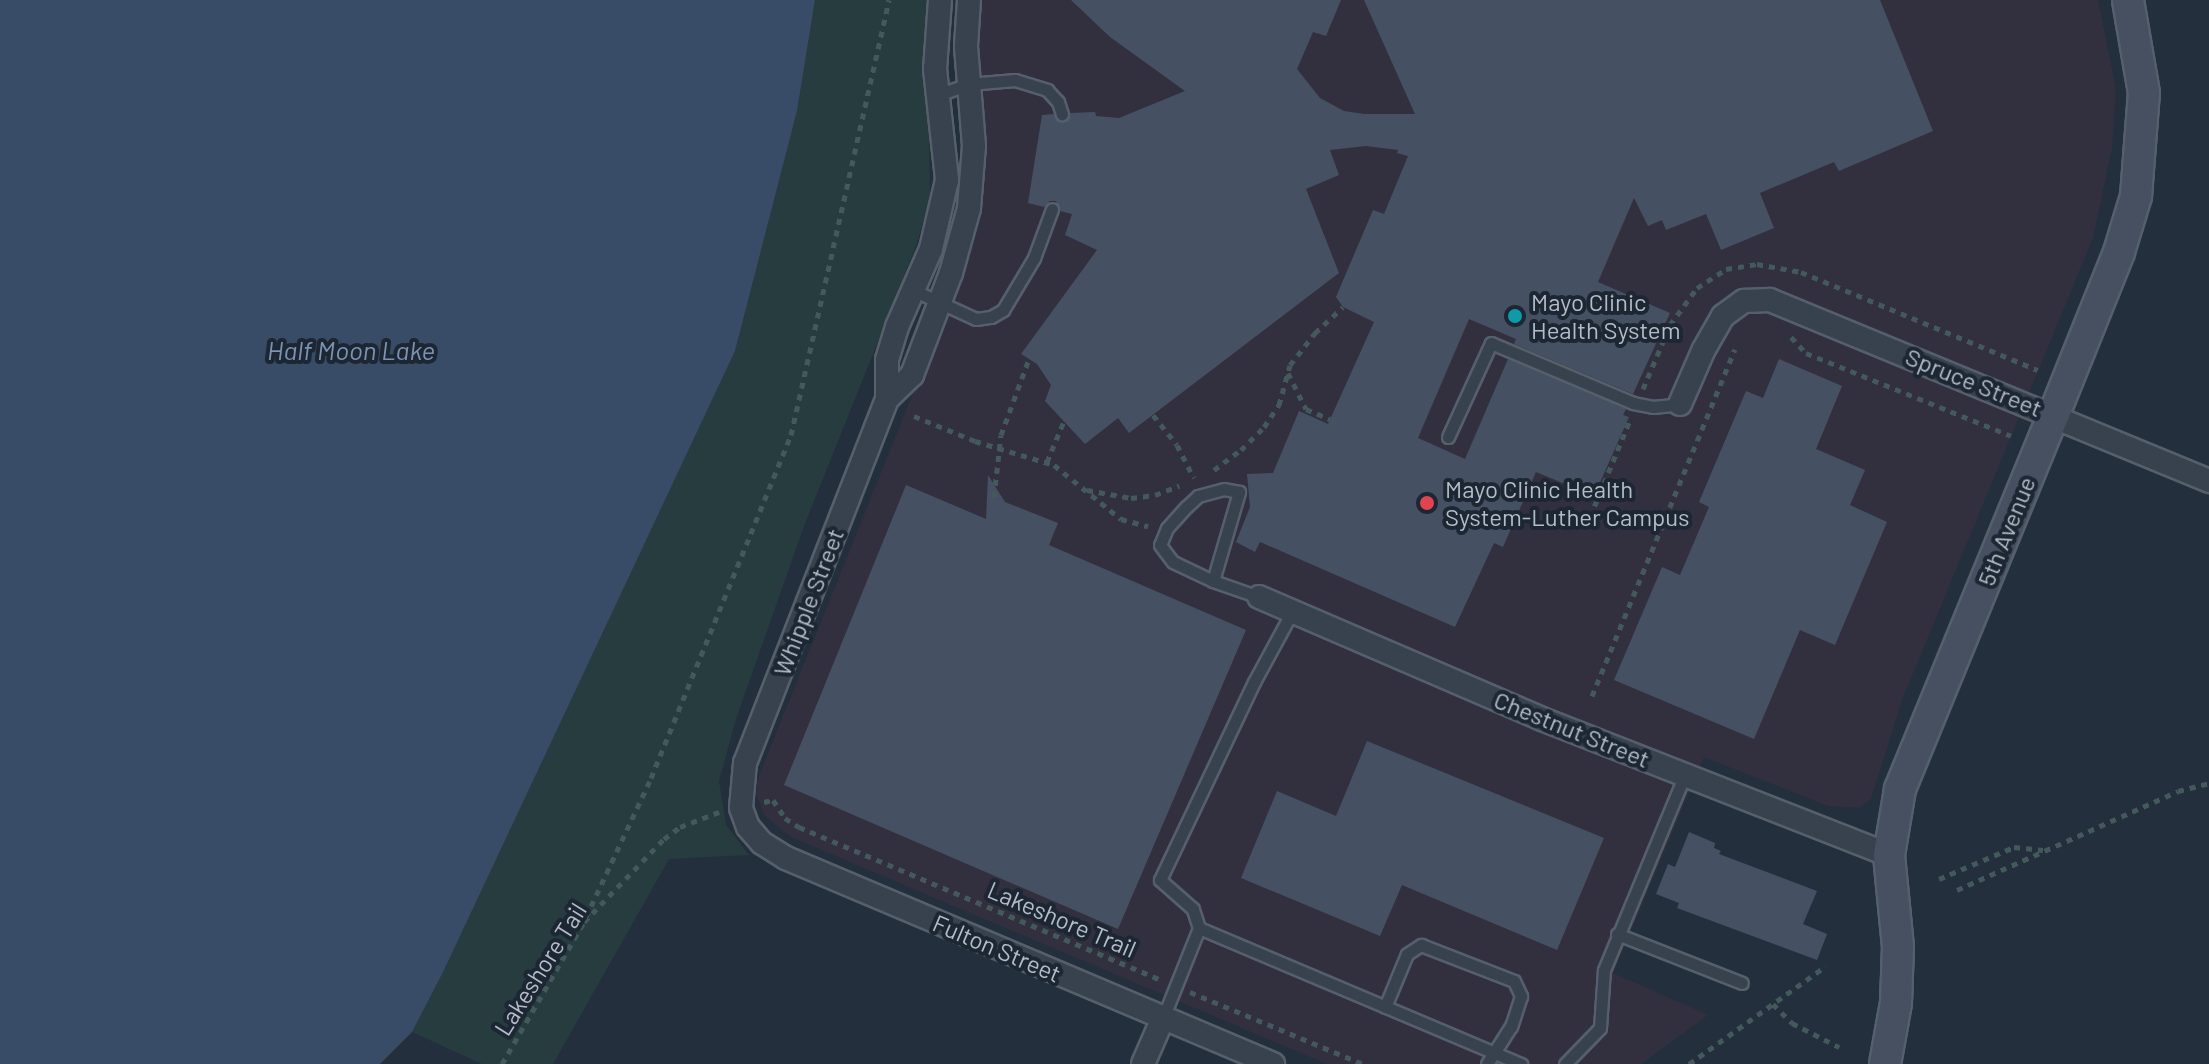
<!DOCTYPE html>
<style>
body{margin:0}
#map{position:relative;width:2209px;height:1064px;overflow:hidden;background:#242f3e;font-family:Barlow,sans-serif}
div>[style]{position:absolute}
.medical>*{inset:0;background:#32303f}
.green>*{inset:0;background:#263c3f}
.water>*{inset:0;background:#394c67}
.building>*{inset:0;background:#455162}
.path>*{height:5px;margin-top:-2.5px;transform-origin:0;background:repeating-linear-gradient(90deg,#44595c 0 6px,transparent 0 12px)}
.roads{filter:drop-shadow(2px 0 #565f6c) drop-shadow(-2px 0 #565f6c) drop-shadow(0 2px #565f6c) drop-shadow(0 -2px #565f6c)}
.service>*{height:11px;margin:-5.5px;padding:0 5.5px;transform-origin:5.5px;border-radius:5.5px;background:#38414e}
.minor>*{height:22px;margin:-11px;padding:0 11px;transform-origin:11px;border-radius:11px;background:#38414e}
.secondary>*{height:30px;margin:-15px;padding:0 15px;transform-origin:15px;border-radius:15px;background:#465061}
.path-bridge>*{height:5px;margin-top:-2.5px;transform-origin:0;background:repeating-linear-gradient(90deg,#44595c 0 6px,transparent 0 12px)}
.dots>*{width:22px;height:22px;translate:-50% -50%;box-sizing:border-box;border:4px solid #1d2633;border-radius:50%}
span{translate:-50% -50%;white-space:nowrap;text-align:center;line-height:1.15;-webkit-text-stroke:8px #1d2633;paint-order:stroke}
.poi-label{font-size:24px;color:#b4bcc9}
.left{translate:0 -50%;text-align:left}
.street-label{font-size:24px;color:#b4bcc9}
.water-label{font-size:26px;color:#7c92b1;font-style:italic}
</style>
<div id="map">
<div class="medical">
<div style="clip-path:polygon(977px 0,2098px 0,2116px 89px,2112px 148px,2093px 238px,1902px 700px,1871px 799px,1859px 808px,1828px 806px,1704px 757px,1613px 973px,1708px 1015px,1641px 1064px,1327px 1064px,791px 837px,764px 815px,756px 793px,759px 776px,959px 279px)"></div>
</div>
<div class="green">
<div style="clip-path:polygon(815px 0,927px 0,930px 200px,915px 249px,804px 526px,736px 719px,719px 781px,726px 825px,749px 855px,669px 859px,553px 1064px,482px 1064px,412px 1032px,735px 351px,797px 111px)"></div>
</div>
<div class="water">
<div style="clip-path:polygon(0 0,815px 0,797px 111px,735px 351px,443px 972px,412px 1032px,380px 1064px,0 1064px)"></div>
</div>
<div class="building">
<div style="clip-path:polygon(1071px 0,1341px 0,1326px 36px,1313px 32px,1297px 69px,1320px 98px,1344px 111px,1364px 114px,1415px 114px,1364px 0,1880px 0,1933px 131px,1839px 171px,1834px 162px,1760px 193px,1774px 228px,1721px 250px,1706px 214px,1666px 230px,1662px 220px,1648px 226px,1634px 198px,1598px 282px,1670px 313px,1633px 394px,1514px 344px,1516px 339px,1469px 319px,1418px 438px,1465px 459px,1508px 359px,1626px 409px,1623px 415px,1629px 417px,1594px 496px,1536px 472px,1503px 547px,1494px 543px,1455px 627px,1260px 542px,1255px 552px,1236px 542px,1250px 507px,1247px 474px,1273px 473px,1299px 411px,1328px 424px,1374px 322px,1343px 307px,1336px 297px,1373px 210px,1384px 214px,1408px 156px,1397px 153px,1398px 150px,1366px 146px,1330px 150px,1339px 175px,1306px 189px,1339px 273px,1129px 433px,1118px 418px,1085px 444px,1045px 401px,1051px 385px,1037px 364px,1021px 354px,1097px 250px,1065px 235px,1072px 214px,1060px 211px,1056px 201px,1050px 201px,1044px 207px,1028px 203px,1042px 115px,1053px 114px,1061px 122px,1068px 120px,1070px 113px,1095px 112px,1096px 116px,1119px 118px,1185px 91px,1110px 37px)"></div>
<div style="clip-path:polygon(1779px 359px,1842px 386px,1816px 449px,1865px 470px,1850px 505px,1887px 522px,1835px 645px,1800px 630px,1754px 739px,1614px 680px,1662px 567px,1680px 575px,1709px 507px,1699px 502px,1746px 391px,1763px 398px)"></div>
<div style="clip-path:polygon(988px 475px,1005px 502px,1058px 523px,1049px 545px,1246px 630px,1118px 929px,784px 785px,906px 485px,986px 519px)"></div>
<div style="clip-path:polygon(1367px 741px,1604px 838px,1557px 950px,1402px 885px,1380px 936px,1241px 878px,1277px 791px,1336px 816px)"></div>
<div style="clip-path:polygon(1689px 832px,1715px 843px,1714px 848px,1721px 851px,1719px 854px,1817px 891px,1803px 924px,1827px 934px,1817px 960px,1677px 908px,1679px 903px,1656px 894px,1668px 864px,1675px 867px)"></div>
</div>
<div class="path">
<div style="left:1791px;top:337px;width:22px;rotate:47deg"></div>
<div style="left:1806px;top:353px;width:221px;rotate:22deg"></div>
<div style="left:1288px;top:373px;width:40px;rotate:63.4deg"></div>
<div style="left:1306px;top:409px;width:26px;rotate:23deg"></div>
<div style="left:1643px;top:389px;width:69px;rotate:-67.1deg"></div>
<div style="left:1670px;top:325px;width:46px;rotate:-53.9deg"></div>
<div style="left:1697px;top:288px;width:35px;rotate:-33deg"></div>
<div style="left:1726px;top:269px;width:31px;rotate:-9deg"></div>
<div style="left:1757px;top:264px;width:45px;rotate:10.3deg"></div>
<div style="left:1801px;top:272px;width:256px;rotate:22.5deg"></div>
<div style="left:1153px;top:415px;width:38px;rotate:51deg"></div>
<div style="left:1177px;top:445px;width:37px;rotate:63deg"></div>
<div style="left:914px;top:416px;width:66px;rotate:22.3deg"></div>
<div style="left:975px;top:441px;width:83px;rotate:16.9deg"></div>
<div style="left:1054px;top:465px;width:86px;rotate:38.9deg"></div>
<div style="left:1121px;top:519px;width:28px;rotate:15deg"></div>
<div style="left:1047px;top:462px;width:44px;rotate:-67.5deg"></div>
<div style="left:1214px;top:470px;width:34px;rotate:-37deg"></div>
<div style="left:1241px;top:450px;width:33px;rotate:-45deg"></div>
<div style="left:1264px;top:427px;width:27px;rotate:-56deg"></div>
<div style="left:1279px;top:405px;width:41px;rotate:-74.6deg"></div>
<div style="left:1290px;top:365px;width:41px;rotate:-52deg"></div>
<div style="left:1315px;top:333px;width:38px;rotate:-43deg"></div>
<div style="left:1087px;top:490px;width:45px;rotate:10.3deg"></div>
<div style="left:1131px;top:498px;width:24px;rotate:-7deg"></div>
<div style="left:1155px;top:495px;width:26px;rotate:-21deg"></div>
<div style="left:1590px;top:517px;width:105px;rotate:-67.6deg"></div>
<div style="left:1592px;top:696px;width:375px;rotate:-67.6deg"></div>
<div style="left:764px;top:802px;width:9px;rotate:-13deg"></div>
<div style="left:773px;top:800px;width:22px;rotate:56deg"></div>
<div style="left:785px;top:818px;width:17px;rotate:33deg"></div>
<div style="left:799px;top:827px;width:391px;rotate:22.9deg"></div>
<div style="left:1939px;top:879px;width:82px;rotate:-23.1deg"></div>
<div style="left:2014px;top:847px;width:29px;rotate:6deg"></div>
<div style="left:1957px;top:890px;width:242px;rotate:-24.1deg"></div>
<div style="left:2178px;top:791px;width:32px;rotate:-14deg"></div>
<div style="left:586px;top:917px;width:153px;rotate:-64.9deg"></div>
<div style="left:651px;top:778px;width:370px;rotate:-67.8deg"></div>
<div style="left:791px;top:435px;width:446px;rotate:-77.3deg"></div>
<div style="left:1190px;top:992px;width:187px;rotate:22.6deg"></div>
<div style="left:1773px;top:1004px;width:27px;rotate:45deg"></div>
<div style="left:1792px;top:1023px;width:53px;rotate:27.1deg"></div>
<div style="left:502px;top:1064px;width:164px;rotate:-60deg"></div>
<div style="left:584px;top:922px;width:115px;rotate:-46.1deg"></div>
<div style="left:664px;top:839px;width:20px;rotate:-37deg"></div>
<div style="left:680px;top:827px;width:42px;rotate:-21deg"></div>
<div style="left:1689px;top:1064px;width:168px;rotate:-35.6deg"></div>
</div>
<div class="roads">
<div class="service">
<div style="left:938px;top:95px;width:33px;rotate:-20deg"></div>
<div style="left:969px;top:84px;width:46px;rotate:-5deg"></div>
<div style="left:1015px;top:80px;width:34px;rotate:17deg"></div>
<div style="left:1047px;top:90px;width:16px;rotate:47deg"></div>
<div style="left:1058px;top:102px;width:13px;rotate:72deg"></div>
<div style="left:915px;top:291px;width:67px;rotate:24.7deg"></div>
<div style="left:976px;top:319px;width:15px;rotate:-8deg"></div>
<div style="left:991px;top:317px;width:14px;rotate:-30deg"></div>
<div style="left:1003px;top:310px;width:61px;rotate:-59.2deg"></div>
<div style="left:1034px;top:258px;width:52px;rotate:-69.8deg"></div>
<div style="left:1448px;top:437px;width:103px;rotate:-65.4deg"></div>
<div style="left:1491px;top:343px;width:154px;rotate:22.9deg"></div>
<div style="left:1633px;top:403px;width:20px;rotate:11deg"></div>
<div style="left:1653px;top:407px;width:27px;rotate:-6deg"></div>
<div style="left:1213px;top:581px;width:93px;rotate:-73.7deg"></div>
<div style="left:1239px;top:492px;width:15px;rotate:-169deg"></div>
<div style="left:1224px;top:489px;width:27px;rotate:165deg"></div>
<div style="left:1198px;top:496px;width:16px;rotate:137deg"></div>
<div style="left:1186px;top:507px;width:28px;rotate:132deg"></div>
<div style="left:1167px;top:528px;width:18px;rotate:112deg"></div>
<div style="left:1160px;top:545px;width:21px;rotate:53deg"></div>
<div style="left:1173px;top:562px;width:44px;rotate:25.4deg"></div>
<div style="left:1213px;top:581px;width:49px;rotate:19.2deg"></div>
<div style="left:1199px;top:928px;width:350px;rotate:22.9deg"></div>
<div style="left:1617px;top:934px;width:134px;rotate:21.4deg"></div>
<div style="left:1385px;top:1007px;width:57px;rotate:-67.5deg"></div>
<div style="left:1407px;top:954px;width:17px;rotate:-33deg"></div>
<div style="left:1421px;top:945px;width:100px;rotate:21.2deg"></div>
<div style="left:1514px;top:981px;width:17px;rotate:65deg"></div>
<div style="left:1521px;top:996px;width:32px;rotate:108deg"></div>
<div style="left:1511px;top:1026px;width:45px;rotate:122.3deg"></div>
<div style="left:1163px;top:1018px;width:97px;rotate:-68.2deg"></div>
<div style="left:1199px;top:928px;width:20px;rotate:-108deg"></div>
<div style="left:1193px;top:909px;width:44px;rotate:-138.7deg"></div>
<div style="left:1160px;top:880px;width:219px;rotate:-64.6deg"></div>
<div style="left:1254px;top:682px;width:80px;rotate:-61.5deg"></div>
<div style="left:1565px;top:1064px;width:50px;rotate:-45.8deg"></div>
<div style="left:1600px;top:1028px;width:58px;rotate:-86.1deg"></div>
<div style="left:1604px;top:970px;width:212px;rotate:-67.5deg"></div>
</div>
<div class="minor">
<div style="left:940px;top:0;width:69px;rotate:94.1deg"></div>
<div style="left:935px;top:69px;width:112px;rotate:83.8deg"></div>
<div style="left:947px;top:180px;width:71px;rotate:103.1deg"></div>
<div style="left:931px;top:249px;width:85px;rotate:113.6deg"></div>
<div style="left:897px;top:327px;width:34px;rotate:107deg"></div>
<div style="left:887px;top:360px;width:39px;rotate:90deg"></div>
<div style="left:887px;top:399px;width:391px;rotate:111.3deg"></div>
<div style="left:745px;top:763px;width:45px;rotate:95.1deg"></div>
<div style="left:741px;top:808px;width:20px;rotate:70deg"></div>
<div style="left:748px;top:827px;width:21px;rotate:49deg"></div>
<div style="left:762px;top:843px;width:28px;rotate:32deg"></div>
<div style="left:786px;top:858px;width:529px;rotate:22.93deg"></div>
<div style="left:887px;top:399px;width:35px;rotate:-44deg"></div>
<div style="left:912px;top:375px;width:109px;rotate:-69.1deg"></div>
<div style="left:951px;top:273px;width:67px;rotate:-74.5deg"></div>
<div style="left:969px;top:208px;width:62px;rotate:-85.4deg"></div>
<div style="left:974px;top:146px;width:100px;rotate:-94.6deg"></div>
<div style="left:966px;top:46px;width:46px;rotate:-86.3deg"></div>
<div style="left:1680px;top:404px;width:58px;rotate:-66.5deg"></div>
<div style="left:1703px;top:351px;width:40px;rotate:-60.3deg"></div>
<div style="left:1723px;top:316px;width:26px;rotate:-36deg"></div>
<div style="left:1744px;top:301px;width:26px;rotate:-2deg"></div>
<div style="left:1770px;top:300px;width:475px;rotate:22.4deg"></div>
<div style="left:1259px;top:597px;width:308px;rotate:23.3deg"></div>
<div style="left:1542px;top:719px;width:373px;rotate:21.4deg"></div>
<div style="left:1143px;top:1064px;width:50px;rotate:-66.5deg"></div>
</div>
<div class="secondary">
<div style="left:1885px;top:1064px;width:62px;rotate:-79.8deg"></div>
<div style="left:1896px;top:1003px;width:56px;rotate:-88deg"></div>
<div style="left:1898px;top:947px;width:92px;rotate:-95.6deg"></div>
<div style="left:1889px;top:855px;width:67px;rotate:-80.5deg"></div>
<div style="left:1900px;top:789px;width:405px;rotate:-67.7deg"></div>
<div style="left:2054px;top:414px;width:175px;rotate:-68.1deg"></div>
<div style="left:2119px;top:252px;width:59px;rotate:-73.1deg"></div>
<div style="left:2136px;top:196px;width:103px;rotate:-85.6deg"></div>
<div style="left:2144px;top:93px;width:94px;rotate:-99.8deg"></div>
</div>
</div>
<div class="path-bridge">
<div style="left:994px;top:497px;width:62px;rotate:-83.6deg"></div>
<div style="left:1001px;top:435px;width:81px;rotate:-69.8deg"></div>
</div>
<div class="dots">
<div style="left:1515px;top:316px;background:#0f9aa8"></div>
<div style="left:1427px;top:503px;background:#e0444e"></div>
</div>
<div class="poi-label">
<span class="left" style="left:1531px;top:316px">Mayo Clinic<br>Health System</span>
<span class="left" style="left:1445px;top:503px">Mayo Clinic Health<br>System-Luther Campus</span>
</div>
<div class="street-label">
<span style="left:1974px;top:382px;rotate:22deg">Spruce Street</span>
<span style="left:2006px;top:531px;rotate:-68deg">5th Avenue</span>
<span style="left:808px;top:602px;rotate:-69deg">Whipple Street</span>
<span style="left:1572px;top:729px;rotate:22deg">Chestnut Street</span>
<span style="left:1062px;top:919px;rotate:23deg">Lakeshore Trail</span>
<span style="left:997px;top:948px;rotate:23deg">Fulton Street</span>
<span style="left:540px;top:969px;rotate:-58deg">Lakeshore Tail</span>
</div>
<div class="water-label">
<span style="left:351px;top:350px">Half Moon Lake</span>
</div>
</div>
